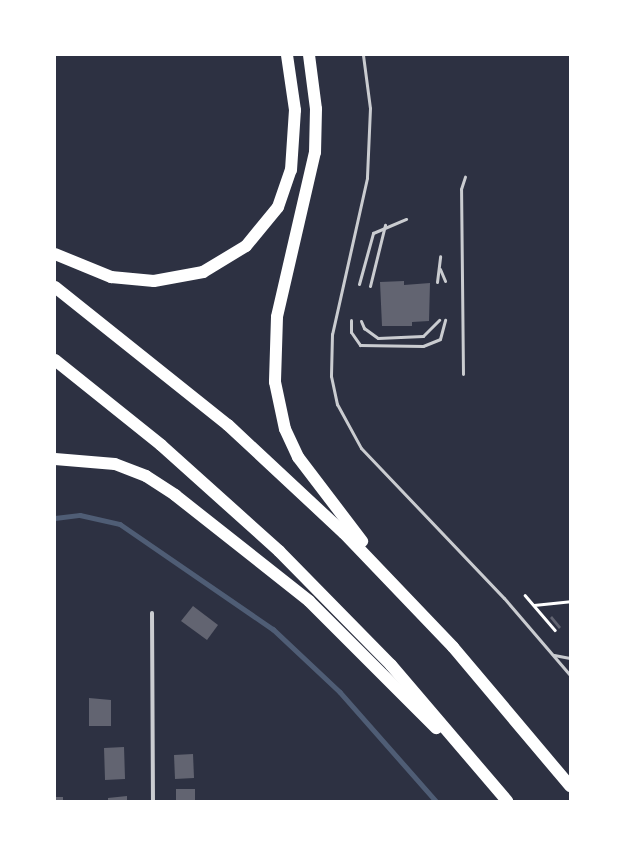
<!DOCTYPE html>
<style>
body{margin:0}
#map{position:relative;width:625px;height:856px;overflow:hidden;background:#2d3142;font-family:"Varela Round",sans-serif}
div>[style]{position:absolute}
.stream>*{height:4.5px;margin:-2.25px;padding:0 2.25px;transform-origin:2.25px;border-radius:2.25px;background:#4f5d75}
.building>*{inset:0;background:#626471}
.path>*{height:2.5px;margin:-1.25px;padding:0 1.25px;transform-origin:1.25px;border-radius:1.25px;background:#fff}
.service>*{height:3px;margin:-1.5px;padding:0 1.5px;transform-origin:1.5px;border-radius:1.5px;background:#caccd0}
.minor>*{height:4px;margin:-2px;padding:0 2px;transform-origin:2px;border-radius:2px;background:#caccd0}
.motorway>*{height:12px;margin:-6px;padding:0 6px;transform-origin:6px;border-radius:6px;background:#fff}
span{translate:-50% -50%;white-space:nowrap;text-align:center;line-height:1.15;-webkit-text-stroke:3px #fff;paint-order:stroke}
.frame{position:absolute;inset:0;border:56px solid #fff;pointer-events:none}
</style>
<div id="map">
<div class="stream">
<div style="left:55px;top:518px;width:25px;rotate:-7deg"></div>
<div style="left:80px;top:515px;width:41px;rotate:12.7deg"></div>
<div style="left:120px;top:524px;width:186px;rotate:34.5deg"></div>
<div style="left:273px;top:629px;width:92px;rotate:43.2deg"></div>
<div style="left:340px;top:692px;width:145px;rotate:48.6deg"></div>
</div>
<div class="building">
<div style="clip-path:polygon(404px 281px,404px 285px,430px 283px,429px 321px,412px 322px,412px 326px,382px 326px,380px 282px)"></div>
<div style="clip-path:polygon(193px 606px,218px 625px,207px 640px,181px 621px)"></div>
<div style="clip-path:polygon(552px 616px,561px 627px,559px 629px,550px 618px)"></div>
<div style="clip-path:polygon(89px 698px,111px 700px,111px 726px,89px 726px)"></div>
<div style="clip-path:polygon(124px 747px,125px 779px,105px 780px,104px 748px)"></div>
<div style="clip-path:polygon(193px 754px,194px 778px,175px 779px,174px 755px)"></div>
<div style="clip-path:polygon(176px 789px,195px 789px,195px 801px,176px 801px)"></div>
<div style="clip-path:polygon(127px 796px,127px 801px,108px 801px,108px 798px)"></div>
<div style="clip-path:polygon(55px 797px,63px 797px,63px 801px,55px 801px)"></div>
</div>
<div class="path">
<div style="left:525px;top:595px;width:46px;rotate:49.4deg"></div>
<div style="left:534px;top:605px;width:36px;rotate:-6deg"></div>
</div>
<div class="service">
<div style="left:363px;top:55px;width:53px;rotate:82.5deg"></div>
<div style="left:370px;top:108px;width:70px;rotate:92.5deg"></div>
<div style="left:367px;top:178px;width:160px;rotate:102.6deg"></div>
<div style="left:332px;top:334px;width:42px;rotate:91.4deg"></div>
<div style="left:331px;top:376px;width:29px;rotate:78deg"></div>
<div style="left:337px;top:404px;width:50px;rotate:61.4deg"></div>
<div style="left:361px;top:448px;width:207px;rotate:46.4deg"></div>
<div style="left:504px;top:598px;width:101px;rotate:49.4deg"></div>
<div style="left:440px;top:269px;width:13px;rotate:67deg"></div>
<div style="left:437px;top:282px;width:26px;rotate:-83deg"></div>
<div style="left:359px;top:284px;width:53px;rotate:-74.6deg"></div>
<div style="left:373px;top:233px;width:36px;rotate:-23deg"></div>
<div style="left:370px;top:286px;width:63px;rotate:-76.2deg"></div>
<div style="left:351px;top:320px;width:12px;rotate:90deg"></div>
<div style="left:351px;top:332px;width:16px;rotate:55deg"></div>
<div style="left:360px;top:345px;width:63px;rotate:0.9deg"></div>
<div style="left:423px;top:346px;width:18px;rotate:-22deg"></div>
<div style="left:440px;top:339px;width:20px;rotate:-75deg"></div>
<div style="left:361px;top:321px;width:8px;rotate:67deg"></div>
<div style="left:364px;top:328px;width:17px;rotate:36deg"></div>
<div style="left:378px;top:338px;width:45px;rotate:-2.5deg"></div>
<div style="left:423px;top:336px;width:23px;rotate:-45deg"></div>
<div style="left:463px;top:374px;width:185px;rotate:-90.6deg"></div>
<div style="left:461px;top:189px;width:13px;rotate:-72deg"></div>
<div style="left:554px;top:655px;width:16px;rotate:11deg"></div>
</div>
<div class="minor">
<div style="left:152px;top:613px;width:188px;rotate:89.7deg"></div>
</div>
<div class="motorway">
<div style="left:309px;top:55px;width:54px;rotate:82.6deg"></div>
<div style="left:316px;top:109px;width:43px;rotate:91.3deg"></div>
<div style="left:315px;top:152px;width:169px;rotate:103deg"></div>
<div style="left:277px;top:317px;width:65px;rotate:91.8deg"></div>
<div style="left:275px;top:382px;width:48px;rotate:78deg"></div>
<div style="left:285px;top:429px;width:31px;rotate:65deg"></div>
<div style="left:298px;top:457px;width:106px;rotate:52.7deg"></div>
<div style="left:55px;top:254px;width:61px;rotate:22.3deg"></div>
<div style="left:111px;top:277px;width:43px;rotate:5.3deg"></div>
<div style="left:154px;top:281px;width:50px;rotate:-10.4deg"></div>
<div style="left:203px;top:272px;width:50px;rotate:-31.2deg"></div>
<div style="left:246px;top:246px;width:50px;rotate:-50.6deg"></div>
<div style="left:278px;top:207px;width:39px;rotate:-71deg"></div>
<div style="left:291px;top:170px;width:60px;rotate:-86.2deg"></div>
<div style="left:295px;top:110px;width:56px;rotate:-98.3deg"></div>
<div style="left:55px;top:287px;width:221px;rotate:38.6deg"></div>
<div style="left:228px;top:425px;width:158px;rotate:43deg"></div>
<div style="left:344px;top:533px;width:158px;rotate:46.3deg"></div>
<div style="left:453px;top:647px;width:182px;rotate:49.9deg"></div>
<div style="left:55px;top:360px;width:136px;rotate:38.7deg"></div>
<div style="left:161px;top:445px;width:159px;rotate:41.9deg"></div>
<div style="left:279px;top:551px;width:160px;rotate:45.5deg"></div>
<div style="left:391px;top:665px;width:179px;rotate:49.5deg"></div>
<div style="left:55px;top:459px;width:60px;rotate:4.8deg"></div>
<div style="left:115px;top:464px;width:33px;rotate:21deg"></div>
<div style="left:146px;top:476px;width:35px;rotate:33deg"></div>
<div style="left:175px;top:495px;width:171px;rotate:38.3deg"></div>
<div style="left:309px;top:601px;width:180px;rotate:45deg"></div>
</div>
<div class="frame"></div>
</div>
